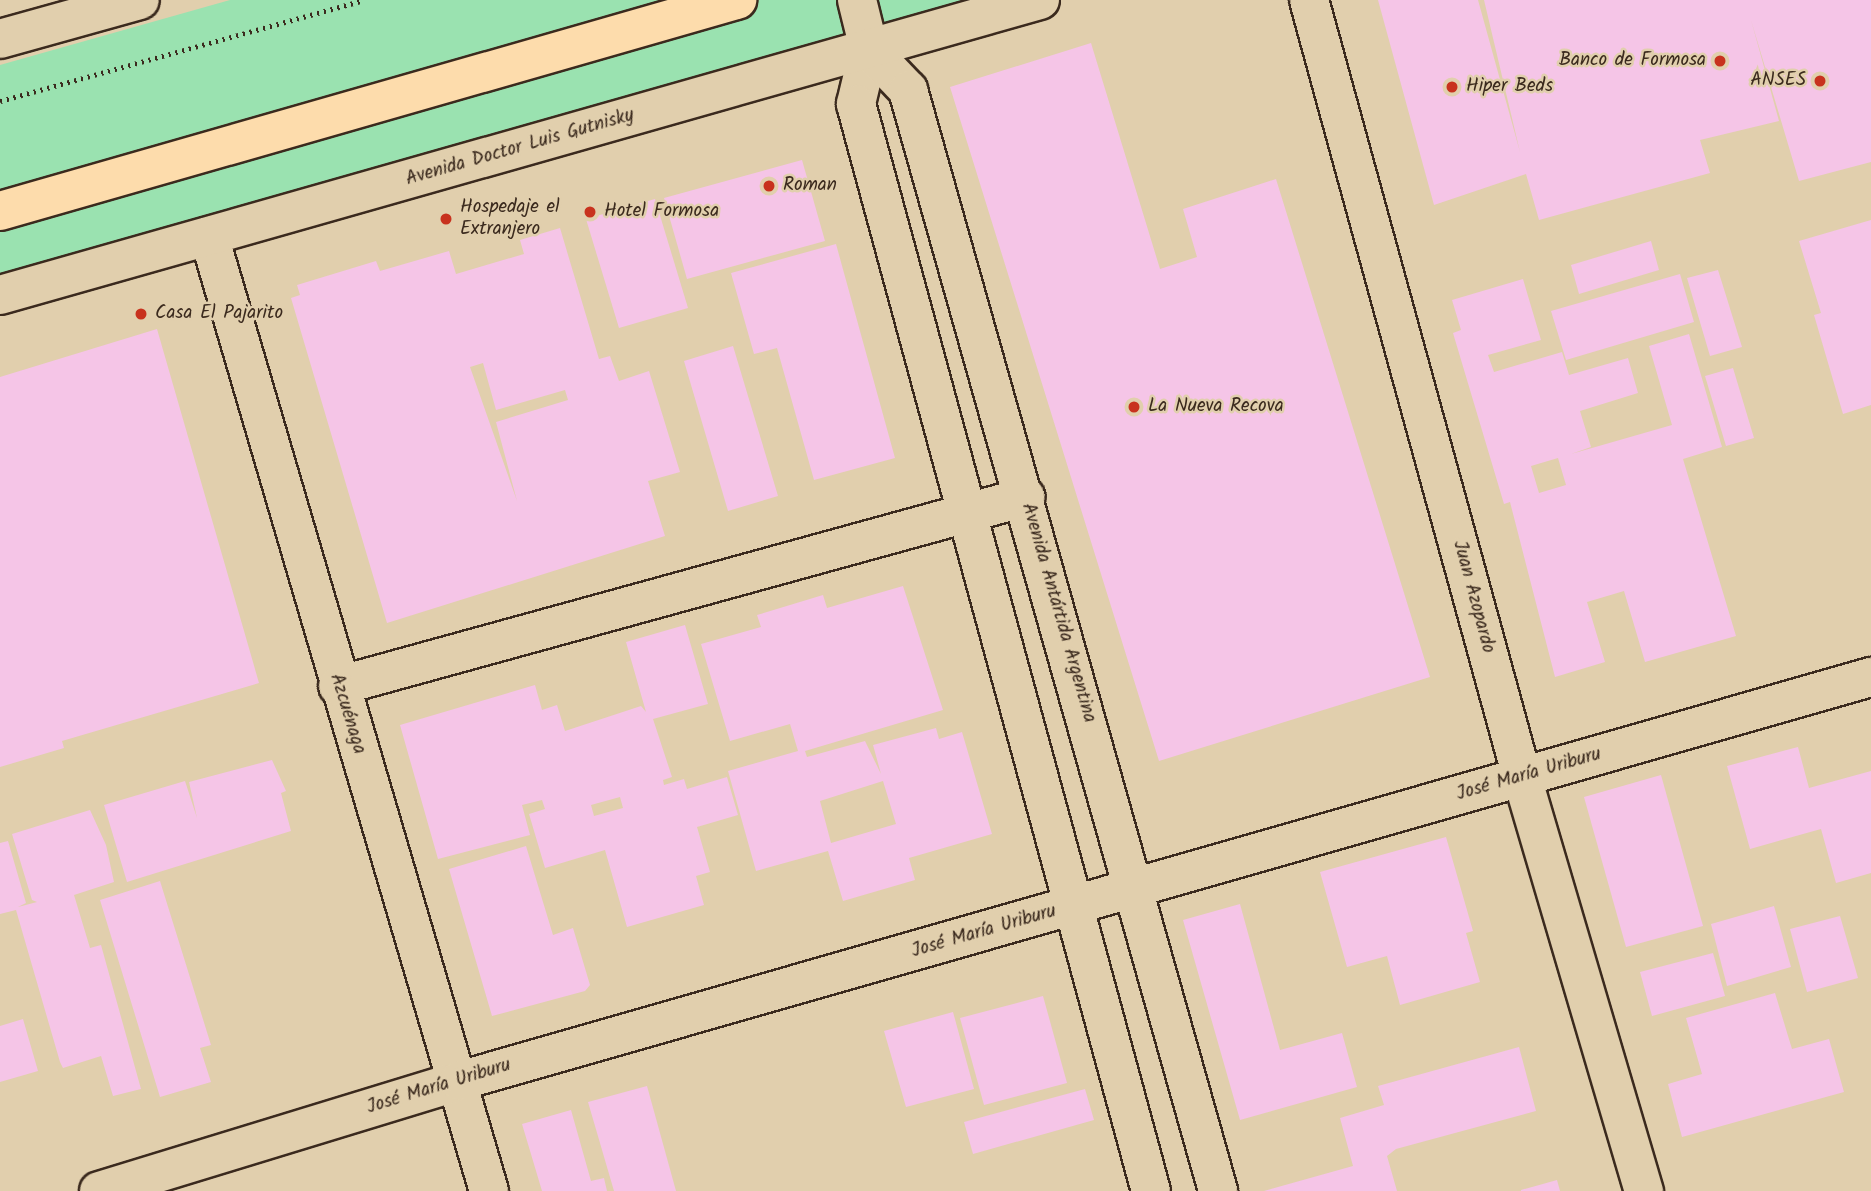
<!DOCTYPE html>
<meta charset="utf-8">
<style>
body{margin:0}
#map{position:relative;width:1871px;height:1191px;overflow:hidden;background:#e1cfad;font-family:Kalam,sans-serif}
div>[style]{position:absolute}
.green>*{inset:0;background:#9ae2b0}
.building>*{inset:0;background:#f5c5e7}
.path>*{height:4.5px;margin-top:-2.25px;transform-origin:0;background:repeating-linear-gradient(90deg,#3b2a1e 0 2px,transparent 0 7px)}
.roads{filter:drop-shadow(2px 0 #3b2a1e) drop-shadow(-2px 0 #3b2a1e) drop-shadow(0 2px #3b2a1e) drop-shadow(0 -2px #3b2a1e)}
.street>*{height:38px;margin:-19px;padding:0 19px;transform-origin:19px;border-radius:19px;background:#e1cfad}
.secondary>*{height:38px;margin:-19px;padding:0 19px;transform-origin:19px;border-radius:19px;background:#e1cfad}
.primary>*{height:38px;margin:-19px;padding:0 19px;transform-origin:19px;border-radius:19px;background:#fddcac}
.dots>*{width:19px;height:19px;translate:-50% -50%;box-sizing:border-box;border:4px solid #e1cfad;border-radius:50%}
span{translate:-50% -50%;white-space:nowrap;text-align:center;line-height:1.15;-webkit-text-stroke:5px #e1cfad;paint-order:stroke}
.poi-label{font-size:19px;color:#3b2a1e}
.right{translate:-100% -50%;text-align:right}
.left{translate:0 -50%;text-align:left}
.street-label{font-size:19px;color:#3b2a1e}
</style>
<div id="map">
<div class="green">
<div style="clip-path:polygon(230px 0,992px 0,0 280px,0 65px)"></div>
</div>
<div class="building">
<div style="clip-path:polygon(1378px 0,1478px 0,1520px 152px,1484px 0,1871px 0,1871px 162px,1799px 181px,1751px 20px,1779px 121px,1700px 140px,1710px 173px,1539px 220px,1526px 174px,1434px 205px)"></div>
<div style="clip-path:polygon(1091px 43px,1160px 269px,1197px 257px,1183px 209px,1276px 179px,1430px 677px,1159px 761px,950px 87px)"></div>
<div style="clip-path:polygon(802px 160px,825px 241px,687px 279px,664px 198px)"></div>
<div style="clip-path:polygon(655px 199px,688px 308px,619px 328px,586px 219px)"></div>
<div style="clip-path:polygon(1871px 220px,1871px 405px,1843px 414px,1814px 315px,1821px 313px,1799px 241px)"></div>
<div style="clip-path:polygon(evenodd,560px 228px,599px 359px,610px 356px,619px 381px,649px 371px,680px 472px,648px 481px,665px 536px,387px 623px,291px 298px,300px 295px,297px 285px,376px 261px,380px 271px,449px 251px,456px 274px,524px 254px,520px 240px,560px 228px,483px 363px,496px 410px,565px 390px,568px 400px,496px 422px,517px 501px,470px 367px,483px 363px)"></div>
<div style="clip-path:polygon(1651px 241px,1659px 270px,1579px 294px,1571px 265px)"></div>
<div style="clip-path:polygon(836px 244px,895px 458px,814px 480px,777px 348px,754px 354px,731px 273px)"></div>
<div style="clip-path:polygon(1718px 270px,1742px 347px,1710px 356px,1687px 278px)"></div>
<div style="clip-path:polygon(1680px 274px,1694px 322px,1566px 360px,1551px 311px)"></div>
<div style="clip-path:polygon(evenodd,1523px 279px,1541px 340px,1488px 355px,1494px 372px,1562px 352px,1569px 375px,1628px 358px,1638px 393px,1580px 411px,1591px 447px,1571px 454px,1672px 425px,1649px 346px,1689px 334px,1722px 447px,1683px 459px,1736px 636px,1645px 662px,1624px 591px,1587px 602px,1605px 662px,1555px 677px,1510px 502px,1504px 504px,1453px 333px,1461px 330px,1452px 300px,1523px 279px,1558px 458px,1566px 485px,1539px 493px,1531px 466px,1558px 458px)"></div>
<div style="clip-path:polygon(157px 329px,259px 683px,62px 741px,64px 748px,0 767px,0 377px)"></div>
<div style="clip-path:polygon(733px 346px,778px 496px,728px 511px,684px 361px)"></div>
<div style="clip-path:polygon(1733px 368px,1754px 438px,1726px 446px,1705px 376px)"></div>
<div style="clip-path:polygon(evenodd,903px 586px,943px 710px,805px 751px,807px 757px,865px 741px,881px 774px,873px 745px,936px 728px,939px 739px,962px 732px,992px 834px,909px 858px,915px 880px,843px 901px,828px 851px,756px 871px,728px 771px,798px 751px,790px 724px,730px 741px,701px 644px,761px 627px,757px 615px,823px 595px,827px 608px,903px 586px,883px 781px,896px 824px,831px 843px,820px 801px,883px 781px)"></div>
<div style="clip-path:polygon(evenodd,685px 625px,708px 704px,653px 719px,672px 777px,663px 780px,664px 785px,684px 779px,687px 789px,727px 777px,738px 815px,697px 827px,710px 872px,696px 876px,704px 905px,627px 927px,605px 850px,545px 868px,529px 814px,545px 809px,542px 800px,522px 805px,530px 835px,438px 859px,400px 725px,535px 685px,542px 710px,557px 705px,565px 731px,641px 706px,646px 712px,626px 642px,685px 625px,620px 797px,623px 808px,594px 816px,591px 805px,620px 797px)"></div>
<div style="clip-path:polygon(1798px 747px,1809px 788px,1871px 771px,1871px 873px,1836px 883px,1821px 829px,1750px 849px,1727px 766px)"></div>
<div style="clip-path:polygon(272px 760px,286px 791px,281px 793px,291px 831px,127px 882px,104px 805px,185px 781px,197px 818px,189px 782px)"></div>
<div style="clip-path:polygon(1661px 775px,1703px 926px,1626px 947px,1584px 797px)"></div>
<div style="clip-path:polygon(90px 810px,106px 845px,114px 882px,74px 895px,90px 948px,101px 945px,141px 1089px,113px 1096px,101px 1056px,63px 1068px,60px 1062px,16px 910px,0 914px,0 843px,8px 841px,26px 903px,18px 907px,37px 902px,32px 900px,12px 834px)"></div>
<div style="clip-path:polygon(1446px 837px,1473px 931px,1466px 933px,1480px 982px,1400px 1005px,1387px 956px,1347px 967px,1320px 872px)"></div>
<div style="clip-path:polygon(526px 846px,553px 935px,573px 928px,590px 985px,585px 991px,492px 1016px,449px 869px)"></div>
<div style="clip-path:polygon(160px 881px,211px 1045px,200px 1048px,211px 1082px,160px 1097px,100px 900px)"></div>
<div style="clip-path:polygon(1240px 904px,1280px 1050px,1342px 1033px,1357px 1087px,1240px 1120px,1183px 920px)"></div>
<div style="clip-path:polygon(1774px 906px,1791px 967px,1727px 986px,1711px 924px)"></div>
<div style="clip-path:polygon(1840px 916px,1858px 978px,1807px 992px,1790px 929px)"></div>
<div style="clip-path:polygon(1713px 953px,1725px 996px,1652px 1016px,1640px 972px)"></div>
<div style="clip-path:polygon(1775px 993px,1792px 1049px,1829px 1039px,1844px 1092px,1682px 1137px,1668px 1084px,1702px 1074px,1686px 1018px)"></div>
<div style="clip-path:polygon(1043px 996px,1067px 1083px,984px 1105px,960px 1018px)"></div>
<div style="clip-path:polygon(953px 1012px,974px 1089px,906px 1107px,884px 1031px)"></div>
<div style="clip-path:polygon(23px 1019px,38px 1071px,0 1082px,0 1026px)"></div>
<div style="clip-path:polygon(1519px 1047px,1536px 1111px,1396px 1149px,1387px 1156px,1397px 1191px,1264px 1191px,1353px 1166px,1340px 1118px,1384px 1105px,1378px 1086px)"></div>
<div style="clip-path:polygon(647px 1086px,676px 1191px,614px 1191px,588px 1102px)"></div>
<div style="clip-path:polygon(1085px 1089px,1094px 1120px,973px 1154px,964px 1122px)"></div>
<div style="clip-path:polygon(571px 1110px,591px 1181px,604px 1178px,607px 1191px,542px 1191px,522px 1124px)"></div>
<div style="clip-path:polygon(1557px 1180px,1560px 1191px,1521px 1191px,1521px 1190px)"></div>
</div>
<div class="path">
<div style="left:0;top:101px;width:377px;rotate:-15.5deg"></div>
</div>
<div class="roads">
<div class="street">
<div style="left:1309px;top:0;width:806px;rotate:74.67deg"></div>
<div style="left:1522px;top:777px;width:432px;rotate:73.6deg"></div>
<div style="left:209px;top:236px;width:995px;rotate:73.66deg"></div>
<div style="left:338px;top:686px;width:713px;rotate:-15.38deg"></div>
<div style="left:99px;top:1191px;width:376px;rotate:-17deg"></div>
<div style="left:459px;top:1081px;width:1469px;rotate:-15.97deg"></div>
</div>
<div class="secondary">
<div style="left:857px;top:0;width:50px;rotate:76.2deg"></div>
<div style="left:869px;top:49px;width:57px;rotate:103.3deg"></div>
<div style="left:856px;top:104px;width:1126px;rotate:74.82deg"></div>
<div style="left:0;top:39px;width:145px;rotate:-15.6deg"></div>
<div style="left:869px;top:49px;width:57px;rotate:46.4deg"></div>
<div style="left:908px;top:90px;width:1144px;rotate:74.27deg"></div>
<div style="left:0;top:295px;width:1081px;rotate:-15.84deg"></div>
</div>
<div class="primary">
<div style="left:0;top:211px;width:767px;rotate:-15.98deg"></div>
</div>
</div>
<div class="dots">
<div style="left:1720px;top:61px;background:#c8321e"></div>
<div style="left:1820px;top:81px;background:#c8321e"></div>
<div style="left:1452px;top:87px;background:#c8321e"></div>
<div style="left:769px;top:186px;background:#c8321e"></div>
<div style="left:590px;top:212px;background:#c8321e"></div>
<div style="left:446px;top:219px;background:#c8321e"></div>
<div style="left:141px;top:314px;background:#c8321e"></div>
<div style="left:1134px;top:407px;background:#c8321e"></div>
</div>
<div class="poi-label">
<span class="right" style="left:1706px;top:61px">Banco de Formosa</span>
<span class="right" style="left:1806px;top:81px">ANSES</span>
<span class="left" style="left:1466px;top:87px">Hiper Beds</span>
<span class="left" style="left:783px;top:186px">Roman</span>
<span class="left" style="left:460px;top:219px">Hospedaje el<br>Extranjero</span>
<span class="left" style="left:604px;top:212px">Hotel Formosa</span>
<span class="left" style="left:155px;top:314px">Casa El Pajarito</span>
<span class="left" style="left:1148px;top:407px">La Nueva Recova</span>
</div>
<div class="street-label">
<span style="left:520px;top:148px;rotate:-16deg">Avenida Doctor Luis Gutnisky</span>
<span style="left:1473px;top:597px;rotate:75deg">Juan Azopardo</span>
<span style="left:1058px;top:613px;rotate:74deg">Avenida Antártida Argentina</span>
<span style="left:347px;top:714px;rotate:73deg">Azcuénaga</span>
<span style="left:1529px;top:775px;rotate:-16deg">José María Uriburu</span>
<span style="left:984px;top:932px;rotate:-16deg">José María Uriburu</span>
<span style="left:439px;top:1087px;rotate:-17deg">José María Uriburu</span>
</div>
</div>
